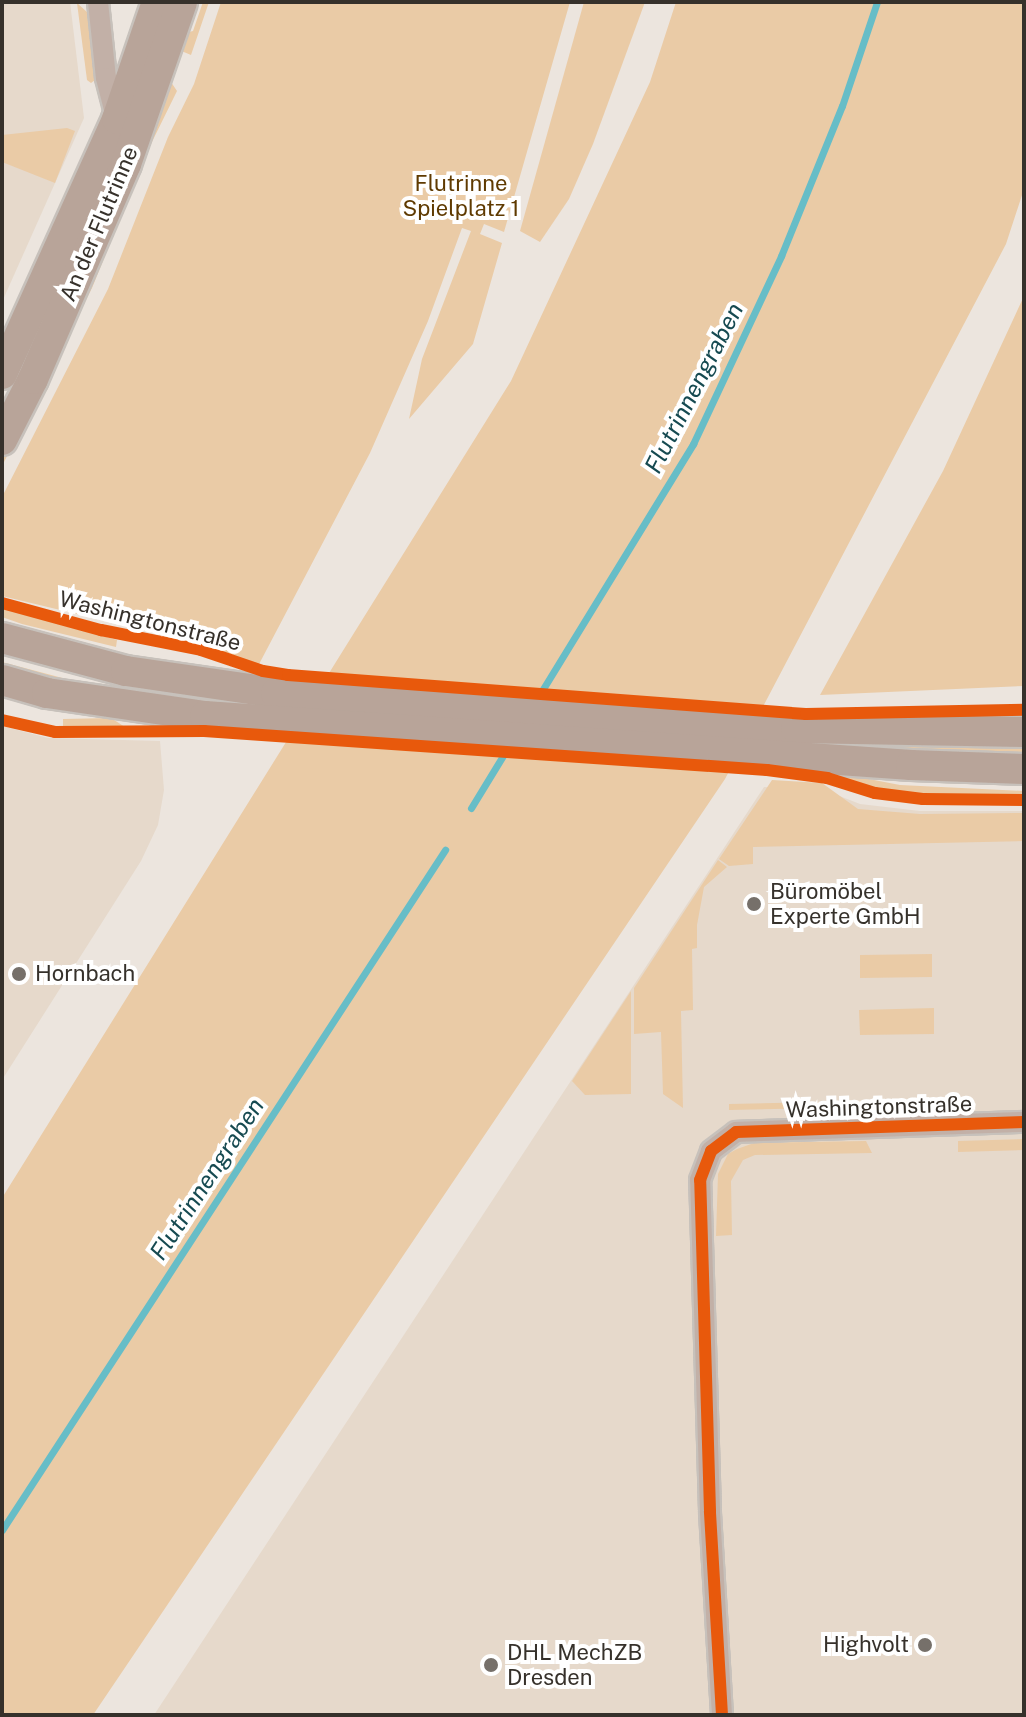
<!DOCTYPE html>
<meta charset="utf-8">
<style>
body{margin:0}
#map{position:relative;width:1026px;height:1717px;overflow:hidden;background:#ece5de;font-family:"Public Sans",sans-serif}
div>[style]{position:absolute}
.built>*{inset:0;background:#e6d9cb}
.green>*{inset:0;background:#eacba6}
.stream>*{height:7px;margin:-3.5px;padding:0 3.5px;transform-origin:3.5px;border-radius:3.5px;background:#67bdc7}
.roads{filter:drop-shadow(2px 0 #c7c1bb) drop-shadow(-2px 0 #c7c1bb) drop-shadow(0 2px #c7c1bb) drop-shadow(0 -2px #c7c1bb)}
.street>*{height:20px;margin:-10px;padding:0 10px;transform-origin:10px;border-radius:10px;background:#c2b0a7}
.secondary>*{height:30px;margin:-15px;padding:0 15px;transform-origin:15px;border-radius:15px;background:#b8a499}
.cycleway>*{height:12px;margin:-6px;padding:0 6px;transform-origin:6px;border-radius:6px;background:#e8590c}
.dots>*{width:22px;height:22px;translate:-50% -50%;box-sizing:border-box;border:4px solid #fff;border-radius:50%}
span{translate:-50% -50%;white-space:nowrap;text-align:center;line-height:1.15;-webkit-text-stroke:8px #fff;paint-order:stroke}
.park-label{font-size:22px;color:#5f3a01}
.street-label{font-size:22px;color:#36312b}
.poi-label{font-size:22px;color:#36312b}
.left{translate:0 -50%;text-align:left}
.right{translate:-100% -50%;text-align:right}
.water-label{font-size:24px;color:#164a51;font-style:italic}
.frame{position:absolute;inset:0;border:4px solid #36312b;pointer-events:none}
</style>
<div id="map">
<div class="built">
<div style="clip-path:polygon(2px 2px,70px 2px,84px 118px,2px 302px)"></div>
<div style="clip-path:polygon(2px 726px,48px 738px,160px 741px,164px 790px,158px 825px,141px 861px,2px 1080px)"></div>
<div style="clip-path:polygon(764px 787px,824px 790px,860px 804px,920px 811px,1024px 811px,1024px 1715px,154px 1715px)"></div>
</div>
<div class="green">
<div style="clip-path:polygon(203px 2px,209px 2px,191px 55px,179px 50px,185px 33px,193px 31px)"></div>
<div style="clip-path:polygon(221px 2px,570px 2px,504px 232px,484px 224px,480px 234px,502px 243px,473px 344px,409px 419px,422px 359px,471px 231px,462px 228px,428px 321px,370px 453px,257px 668px,206px 645px,2px 596px,2px 497px,108px 289px,168px 137px,194px 84px)"></div>
<div style="clip-path:polygon(584px 2px,645px 2px,593px 144px,569px 199px,540px 242px,520px 231px)"></div>
<div style="clip-path:polygon(676px 2px,1024px 2px,1024px 189px,1006px 244px,725px 779px,93px 1715px,2px 1715px,2px 1198px,511px 381px,650px 82px)"></div>
<div style="clip-path:polygon(77px 3px,87px 12px,95px 80px,91px 83px,87px 80px)"></div>
<div style="clip-path:polygon(171px 82px,177px 91px,148px 150px,92px 288px,2px 466px,2px 454px)"></div>
<div style="clip-path:polygon(67px 128px,75px 131px,55px 183px,2px 162px,2px 135px)"></div>
<div style="clip-path:polygon(1024px 296px,1024px 686px,820px 695px,943px 471px)"></div>
<div style="clip-path:polygon(2px 608px,117px 640px,116px 647px,22px 624px,2px 617px)"></div>
<div style="clip-path:polygon(2px 662px,89px 685px,135px 685px,269px 704px,266px 709px,167px 701px,2px 671px)"></div>
<div style="clip-path:polygon(111px 718px,125px 727px,63px 727px,63px 719px)"></div>
<div style="clip-path:polygon(793px 740px,898px 746px,1024px 744px,1024px 758px,790px 745px)"></div>
<div style="clip-path:polygon(827px 771px,900px 785px,1024px 791px,1024px 798px,903px 794px,869px 788px)"></div>
<div style="clip-path:polygon(772px 780px,822px 783px,858px 809px,920px 814px,1024px 813px,1024px 841px,753px 847px,753px 864px,729px 866px,719px 859px)"></div>
<div style="clip-path:polygon(718px 860px,727px 867px,704px 887px,697px 925px,697px 948px,692px 949px,693px 1010px,681px 1011px,683px 1108px,663px 1094px,661px 1032px,634px 1034px,634px 988px)"></div>
<div style="clip-path:polygon(932px 954px,932px 977px,860px 978px,860px 955px)"></div>
<div style="clip-path:polygon(631px 991px,631px 1094px,585px 1095px,572px 1081px)"></div>
<div style="clip-path:polygon(934px 1008px,934px 1034px,860px 1035px,859px 1010px)"></div>
<div style="clip-path:polygon(918px 1100px,918px 1106px,729px 1110px,729px 1104px)"></div>
<div style="clip-path:polygon(1024px 1139px,1024px 1150px,958px 1152px,958px 1141px)"></div>
<div style="clip-path:polygon(866px 1141px,872px 1153px,755px 1155px,743px 1160px,731px 1181px,732px 1235px,716px 1236px,718px 1174px,728px 1154px,737px 1149px,754px 1143px)"></div>
</div>
<div class="stream">
<div style="left:535px;top:702px;width:303px;rotate:-58.5deg"></div>
<div style="left:693px;top:444px;width:208px;rotate:-64.9deg"></div>
<div style="left:781px;top:256px;width:162px;rotate:-67.9deg"></div>
<div style="left:842px;top:106px;width:110px;rotate:-71.4deg"></div>
<div style="left:471px;top:808px;width:75px;rotate:-58.6deg"></div>
<div style="left:2px;top:1530px;width:812px;rotate:-56.92deg"></div>
</div>
<div class="roads">
<div class="street">
<div style="left:98px;top:2px;width:76px;rotate:84deg"></div>
<div style="left:106px;top:78px;width:40px;rotate:75.6deg"></div>
<div style="left:722px;top:1715px;width:204px;rotate:-93.4deg"></div>
<div style="left:710px;top:1511px;width:331px;rotate:-91.7deg"></div>
<div style="left:700px;top:1180px;width:31px;rotate:-69deg"></div>
<div style="left:711px;top:1151px;width:31px;rotate:-37deg"></div>
<div style="left:736px;top:1132px;width:288px;rotate:-2deg"></div>
</div>
<div class="secondary">
<div style="left:2px;top:374px;width:280px;rotate:-65.7deg"></div>
<div style="left:117px;top:119px;width:124px;rotate:-71.1deg"></div>
<div style="left:2px;top:440px;width:68px;rotate:-63.1deg"></div>
<div style="left:33px;top:379px;width:234px;rotate:-66.6deg"></div>
<div style="left:126px;top:164px;width:171px;rotate:-70.9deg"></div>
<div style="left:2px;top:638px;width:128px;rotate:14.9deg"></div>
<div style="left:126px;top:671px;width:152px;rotate:8.3deg"></div>
<div style="left:276px;top:693px;width:521px;rotate:3.85deg"></div>
<div style="left:796px;top:728px;width:228px;rotate:1deg"></div>
<div style="left:2px;top:680px;width:47px;rotate:16.1deg"></div>
<div style="left:47px;top:693px;width:160px;rotate:8.3deg"></div>
<div style="left:205px;top:716px;width:708px;rotate:3.97deg"></div>
<div style="left:911px;top:765px;width:113px;rotate:2deg"></div>
</div>
</div>
<div class="cycleway">
<div style="left:2px;top:603px;width:103px;rotate:15.3deg"></div>
<div style="left:101px;top:630px;width:102px;rotate:11.3deg"></div>
<div style="left:201px;top:650px;width:65px;rotate:18.7deg"></div>
<div style="left:263px;top:671px;width:25px;rotate:9deg"></div>
<div style="left:288px;top:675px;width:519px;rotate:4.31deg"></div>
<div style="left:806px;top:714px;width:218px;rotate:-1.1deg"></div>
<div style="left:2px;top:720px;width:54px;rotate:12.8deg"></div>
<div style="left:55px;top:732px;width:149px;rotate:-0.4deg"></div>
<div style="left:204px;top:731px;width:564px;rotate:3.96deg"></div>
<div style="left:767px;top:770px;width:61px;rotate:7.6deg"></div>
<div style="left:827px;top:778px;width:50px;rotate:17.4deg"></div>
<div style="left:875px;top:793px;width:48px;rotate:7.1deg"></div>
<div style="left:923px;top:799px;width:101px;rotate:0.6deg"></div>
<div style="left:722px;top:1715px;width:204px;rotate:-93.4deg"></div>
<div style="left:710px;top:1511px;width:331px;rotate:-91.7deg"></div>
<div style="left:700px;top:1180px;width:31px;rotate:-69deg"></div>
<div style="left:711px;top:1151px;width:31px;rotate:-37deg"></div>
<div style="left:736px;top:1132px;width:288px;rotate:-2deg"></div>
</div>
<div class="dots">
<div style="left:754px;top:904px;background:#76706a"></div>
<div style="left:19px;top:974px;background:#76706a"></div>
<div style="left:925px;top:1645px;background:#76706a"></div>
<div style="left:491px;top:1665px;background:#76706a"></div>
</div>
<div class="park-label">
<span style="left:461px;top:196px">Flutrinne<br>Spielplatz 1</span>
</div>
<div class="street-label">
<span style="left:99px;top:224px;rotate:-67deg">An der Flutrinne</span>
<span style="left:150px;top:621px;rotate:14deg">Washingtonstraße</span>
<span style="left:879px;top:1107px;rotate:-2deg">Washingtonstraße</span>
</div>
<div class="poi-label">
<span class="left" style="left:770px;top:904px">Büromöbel<br>Experte GmbH</span>
<span class="left" style="left:35px;top:974px">Hornbach</span>
<span class="right" style="left:909px;top:1645px">Highvolt</span>
<span class="left" style="left:507px;top:1665px">DHL MechZB<br>Dresden</span>
</div>
<div class="water-label">
<span style="left:694px;top:388px;rotate:-63deg">Flutrinnengraben</span>
<span style="left:207px;top:1179px;rotate:-57deg">Flutrinnengraben</span>
</div>
<div class="frame"></div>
</div>
